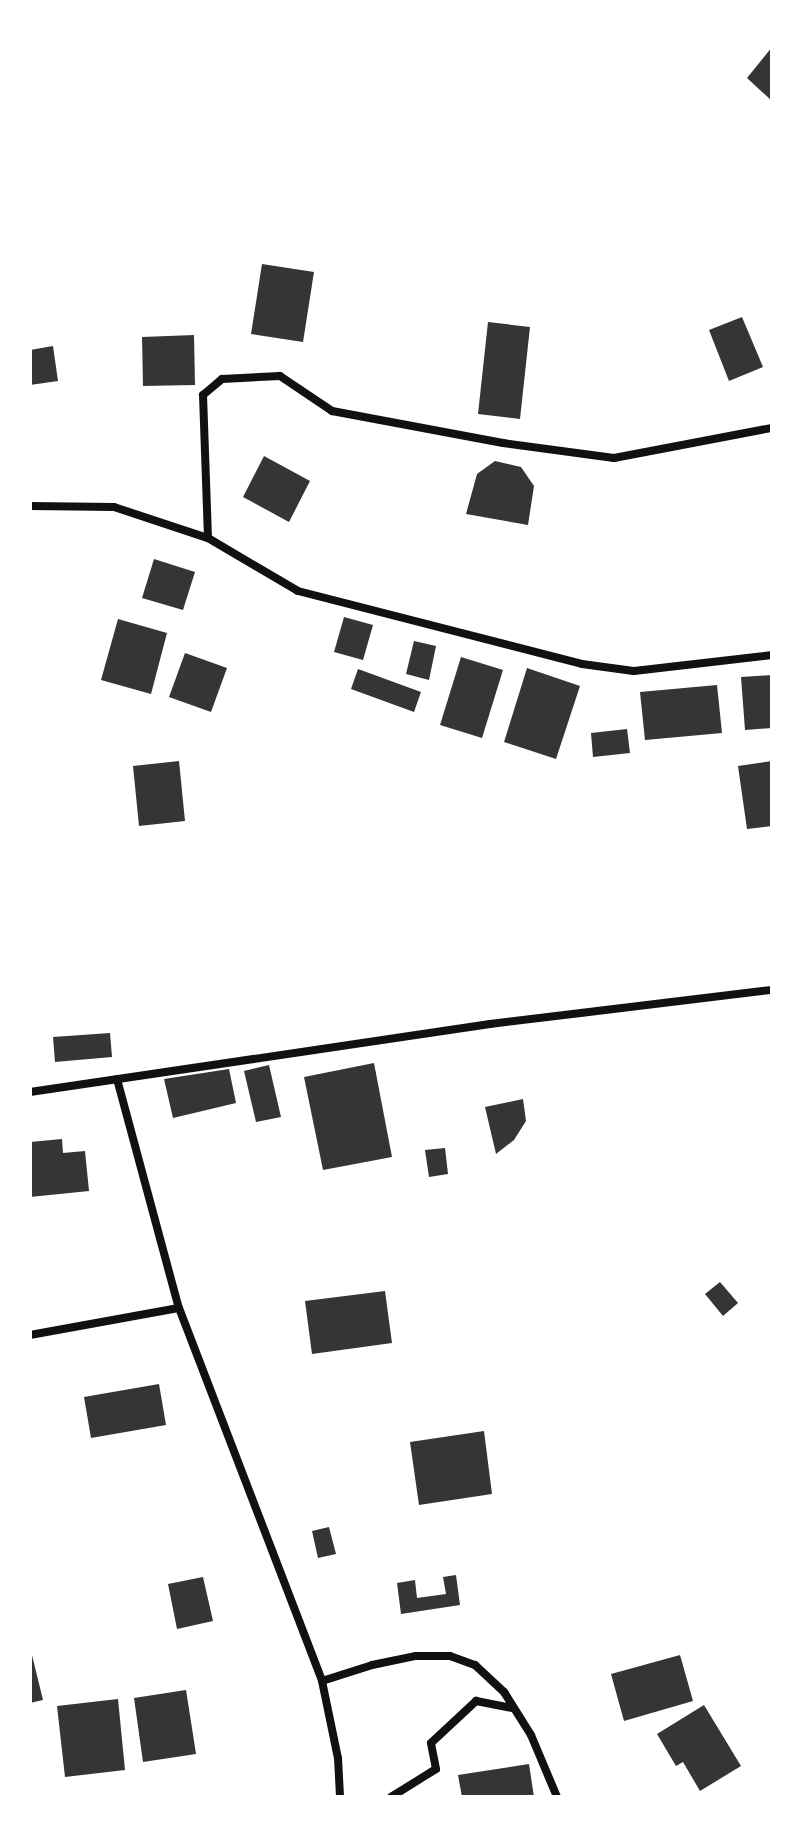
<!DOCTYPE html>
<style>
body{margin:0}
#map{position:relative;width:802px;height:1827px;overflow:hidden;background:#fff;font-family:Montserrat,sans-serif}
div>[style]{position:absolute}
.building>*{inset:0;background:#353535}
.minor>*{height:8px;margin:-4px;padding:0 4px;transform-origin:4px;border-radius:4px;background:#111}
span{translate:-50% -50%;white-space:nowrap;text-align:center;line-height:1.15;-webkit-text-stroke:6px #fff;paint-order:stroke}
.frame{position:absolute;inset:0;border:32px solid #fff;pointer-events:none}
</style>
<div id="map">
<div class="building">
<div style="clip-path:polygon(772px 47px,772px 101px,747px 78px)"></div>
<div style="clip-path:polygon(262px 264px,314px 272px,303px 342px,251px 334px)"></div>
<div style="clip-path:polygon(742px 317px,763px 367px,729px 381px,709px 330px)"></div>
<div style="clip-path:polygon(488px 322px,530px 327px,520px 419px,478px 414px)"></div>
<div style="clip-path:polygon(194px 335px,195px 385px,143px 386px,142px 337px)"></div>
<div style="clip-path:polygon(53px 346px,58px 381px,30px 385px,30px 350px)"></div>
<div style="clip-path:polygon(264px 456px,310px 481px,289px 522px,243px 497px)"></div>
<div style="clip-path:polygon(495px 461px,521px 467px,534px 486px,528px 525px,466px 514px,477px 474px)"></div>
<div style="clip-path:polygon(154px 559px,195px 572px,183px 610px,142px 598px)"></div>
<div style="clip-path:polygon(344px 617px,373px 625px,363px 660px,334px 652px)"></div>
<div style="clip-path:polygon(118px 619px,167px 633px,151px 694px,101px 680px)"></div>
<div style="clip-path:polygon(414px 641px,436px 646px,429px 680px,406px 674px)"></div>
<div style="clip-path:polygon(185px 653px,227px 668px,211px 712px,169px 697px)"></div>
<div style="clip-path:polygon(461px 657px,503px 670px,482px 738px,440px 725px)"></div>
<div style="clip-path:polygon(527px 668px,580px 686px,556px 759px,504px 742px)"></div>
<div style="clip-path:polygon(358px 669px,421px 692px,414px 712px,351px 689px)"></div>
<div style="clip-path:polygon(772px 675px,772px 728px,745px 730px,741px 677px)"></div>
<div style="clip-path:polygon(717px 685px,722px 733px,645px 740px,640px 692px)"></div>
<div style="clip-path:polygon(627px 729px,630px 753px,593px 757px,591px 733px)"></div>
<div style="clip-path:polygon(179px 761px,185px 821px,139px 826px,133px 766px)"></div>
<div style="clip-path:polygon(772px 761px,772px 826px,747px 829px,738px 766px)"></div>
<div style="clip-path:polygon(110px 1033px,112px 1057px,55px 1062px,53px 1037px)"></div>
<div style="clip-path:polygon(374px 1063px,392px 1157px,323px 1170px,304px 1077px)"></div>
<div style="clip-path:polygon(269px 1065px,281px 1117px,256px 1122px,244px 1071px)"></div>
<div style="clip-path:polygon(229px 1069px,236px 1103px,173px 1118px,164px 1079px)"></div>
<div style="clip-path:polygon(523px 1099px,526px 1121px,514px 1140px,496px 1154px,485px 1107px)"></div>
<div style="clip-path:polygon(62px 1139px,63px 1153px,85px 1151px,89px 1191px,30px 1197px,30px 1142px)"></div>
<div style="clip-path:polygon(445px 1148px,448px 1174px,429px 1177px,425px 1150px)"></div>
<div style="clip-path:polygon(720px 1282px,738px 1303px,723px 1316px,705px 1294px)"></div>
<div style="clip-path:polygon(385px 1291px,392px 1343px,312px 1354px,305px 1301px)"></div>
<div style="clip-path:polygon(159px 1384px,166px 1425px,91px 1438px,84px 1397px)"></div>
<div style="clip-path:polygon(484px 1431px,492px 1494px,419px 1505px,410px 1442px)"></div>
<div style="clip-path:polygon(329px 1527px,336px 1554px,318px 1558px,312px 1531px)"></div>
<div style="clip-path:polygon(456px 1575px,460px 1605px,401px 1614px,397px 1583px,415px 1580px,417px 1598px,446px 1594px,443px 1577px)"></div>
<div style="clip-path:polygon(203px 1577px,213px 1621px,177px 1629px,168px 1584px)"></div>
<div style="clip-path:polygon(30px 1647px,43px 1700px,30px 1703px)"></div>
<div style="clip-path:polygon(680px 1655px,693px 1701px,624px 1721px,611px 1674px)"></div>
<div style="clip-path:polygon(186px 1690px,196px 1754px,143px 1762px,134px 1698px)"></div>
<div style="clip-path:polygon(118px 1699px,125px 1770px,65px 1777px,57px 1706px)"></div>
<div style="clip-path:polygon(704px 1705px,741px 1766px,700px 1791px,683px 1762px,676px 1766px,657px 1734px)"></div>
<div style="clip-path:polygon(529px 1764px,534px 1797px,462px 1797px,458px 1775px)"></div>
</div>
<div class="minor">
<div style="left:30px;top:506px;width:84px;rotate:0.7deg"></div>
<div style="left:114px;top:507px;width:99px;rotate:18.3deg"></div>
<div style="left:208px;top:538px;width:104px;rotate:30.5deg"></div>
<div style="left:298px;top:591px;width:293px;rotate:14.4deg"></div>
<div style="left:582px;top:664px;width:52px;rotate:7.7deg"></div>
<div style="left:634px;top:671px;width:139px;rotate:-6.6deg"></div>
<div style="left:208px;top:538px;width:143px;rotate:-92deg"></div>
<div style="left:203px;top:395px;width:25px;rotate:-40deg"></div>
<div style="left:222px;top:379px;width:58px;rotate:-3deg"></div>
<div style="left:280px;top:376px;width:63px;rotate:33.9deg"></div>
<div style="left:332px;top:411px;width:174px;rotate:10.6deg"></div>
<div style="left:503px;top:443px;width:112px;rotate:7.7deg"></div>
<div style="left:614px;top:458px;width:161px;rotate:-10.8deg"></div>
<div style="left:117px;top:1079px;width:237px;rotate:74.9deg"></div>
<div style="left:179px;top:1308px;width:399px;rotate:69deg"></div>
<div style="left:322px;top:1681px;width:79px;rotate:78.3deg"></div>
<div style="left:338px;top:1758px;width:39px;rotate:87deg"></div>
<div style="left:30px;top:1092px;width:465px;rotate:-8.4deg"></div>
<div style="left:490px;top:1024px;width:284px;rotate:-6.9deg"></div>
<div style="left:30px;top:1335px;width:151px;rotate:-10.3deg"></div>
<div style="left:322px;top:1681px;width:52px;rotate:-17.7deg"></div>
<div style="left:372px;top:1665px;width:45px;rotate:-11.6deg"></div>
<div style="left:416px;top:1656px;width:34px"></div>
<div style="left:450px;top:1656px;width:27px;rotate:20deg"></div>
<div style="left:475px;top:1665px;width:40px;rotate:43deg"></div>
<div style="left:504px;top:1692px;width:51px;rotate:57.9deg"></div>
<div style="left:531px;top:1735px;width:67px;rotate:67.2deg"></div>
<div style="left:391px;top:1797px;width:53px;rotate:-31.9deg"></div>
<div style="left:436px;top:1769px;width:26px;rotate:-101deg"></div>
<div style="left:431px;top:1743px;width:62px;rotate:-43deg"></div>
<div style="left:476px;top:1701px;width:38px;rotate:11deg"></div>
</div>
<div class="frame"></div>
</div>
